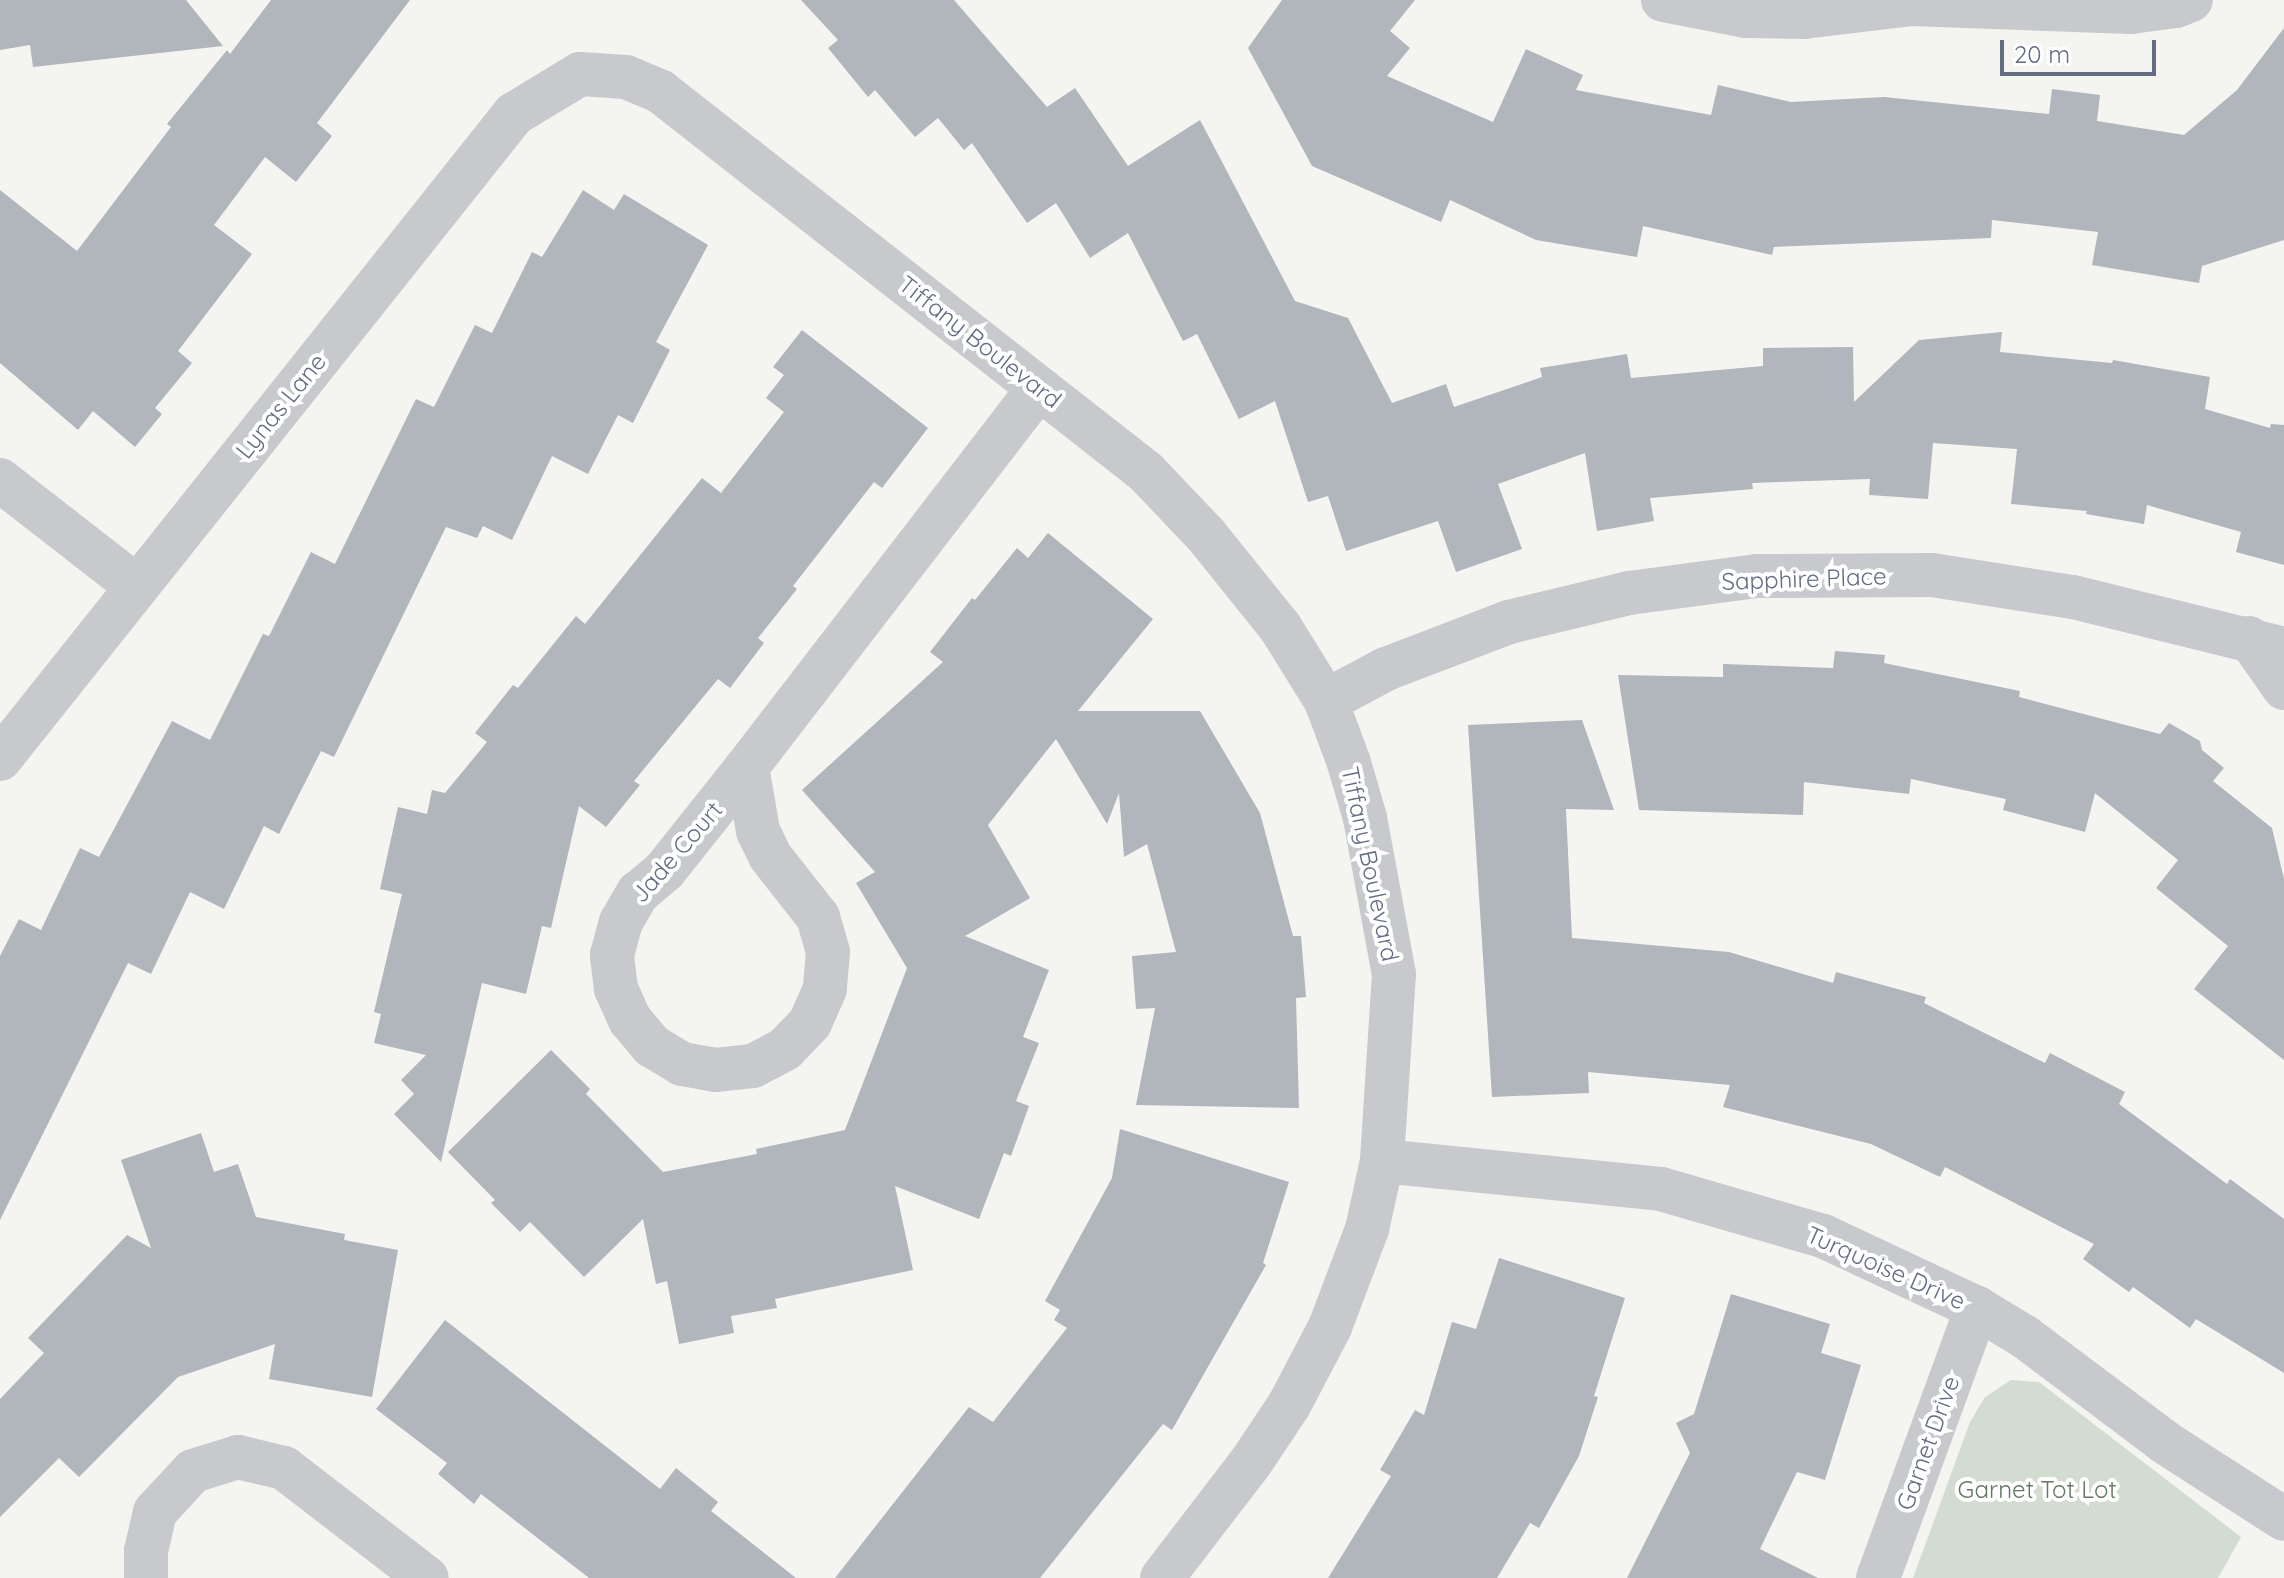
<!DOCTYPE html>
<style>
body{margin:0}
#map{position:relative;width:2284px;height:1578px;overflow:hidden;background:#f4f5f0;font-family:Quicksand,sans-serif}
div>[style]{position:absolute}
.green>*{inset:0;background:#d3dcd1}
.building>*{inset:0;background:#b1b5bc}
.street>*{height:44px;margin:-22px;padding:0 22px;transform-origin:22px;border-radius:22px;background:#c7c9cd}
span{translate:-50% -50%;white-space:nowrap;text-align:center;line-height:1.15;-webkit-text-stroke:8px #fff;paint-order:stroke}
.street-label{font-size:24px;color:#636c82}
.park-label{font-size:24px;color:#627963}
.scale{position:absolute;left:2000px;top:40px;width:156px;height:36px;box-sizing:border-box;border:4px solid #636c82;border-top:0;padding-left:10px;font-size:24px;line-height:28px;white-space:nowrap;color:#636c82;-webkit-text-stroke:6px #fff;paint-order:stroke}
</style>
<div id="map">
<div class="green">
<i style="clip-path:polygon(2011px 1380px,2039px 1382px,2241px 1537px,2218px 1578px,1913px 1578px,1970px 1422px,1985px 1397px)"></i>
</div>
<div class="building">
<i style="clip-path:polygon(0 0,186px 0,223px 46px,33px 67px,30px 45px,0 50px)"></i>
<i style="clip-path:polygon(271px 0,410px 0,317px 123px,332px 136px,296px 182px,265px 157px,214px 225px,252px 254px,178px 351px,192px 363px,155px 408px,162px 414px,135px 447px,93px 411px,78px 430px,0 363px,0 190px,77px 251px,171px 127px,167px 124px,227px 50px,230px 54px)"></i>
<i style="clip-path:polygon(801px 0,954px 0,1047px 107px,1075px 88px,1128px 166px,1200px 120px,1295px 301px,1348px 318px,1392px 403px,1446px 384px,1454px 407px,1542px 377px,1540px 368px,1627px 354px,1631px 378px,1763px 366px,1763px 348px,1853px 347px,1854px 402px,1919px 340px,2002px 332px,2000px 352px,2112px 363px,2113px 360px,2210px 377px,2205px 409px,2270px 428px,2271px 424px,2284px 425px,2284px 565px,2236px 552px,2241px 532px,2147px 505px,2144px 524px,2086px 514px,2087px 511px,2011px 504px,2017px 449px,1933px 443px,1928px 499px,1869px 495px,1870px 479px,1752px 483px,1753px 489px,1650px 498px,1654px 521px,1597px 531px,1585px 453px,1498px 484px,1522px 549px,1456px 572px,1438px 521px,1346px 551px,1328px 496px,1308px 502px,1275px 401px,1239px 419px,1197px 334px,1183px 341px,1128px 233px,1090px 258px,1056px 203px,1027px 223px,972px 143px,964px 150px,938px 118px,915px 137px,875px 90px,868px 97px,828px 48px,838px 40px)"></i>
<i style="clip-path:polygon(1282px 0,1415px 0,1390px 31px,1410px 48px,1387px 76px,1493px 122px,1526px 49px,1583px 75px,1576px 90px,1711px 115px,1718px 85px,1791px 102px,1884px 97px,2049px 114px,2052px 89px,2100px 95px,2097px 121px,2184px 135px,2237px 90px,2284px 28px,2284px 240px,2202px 266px,2199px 283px,2092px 265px,2098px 232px,1992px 220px,1991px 238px,1774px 247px,1772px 255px,1643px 226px,1637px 257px,1536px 240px,1450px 200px,1441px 222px,1312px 166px,1248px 48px)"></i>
<i style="clip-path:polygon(583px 190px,614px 210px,624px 194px,708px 245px,656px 342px,670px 350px,633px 423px,618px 415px,588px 474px,552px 456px,512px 540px,483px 526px,477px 538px,446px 527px,334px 757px,321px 751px,279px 834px,264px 826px,224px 909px,190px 892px,151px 974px,128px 963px,0 1220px,0 956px,19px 919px,41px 930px,80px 848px,99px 857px,172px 721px,210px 740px,263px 634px,269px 636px,311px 552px,335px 564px,416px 399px,434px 407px,475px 325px,492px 333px,532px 252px,542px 257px)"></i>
<i style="clip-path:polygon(802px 330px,928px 428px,882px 488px,874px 482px,793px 586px,797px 589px,758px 638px,764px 643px,730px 688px,718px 679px,634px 781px,640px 785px,606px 827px,579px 806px,551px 928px,542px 926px,526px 994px,482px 983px,441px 1162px,394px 1114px,414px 1094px,401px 1080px,426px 1055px,374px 1043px,381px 1014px,374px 1012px,402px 894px,380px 889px,398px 807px,427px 814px,432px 790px,445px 793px,487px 742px,475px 733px,513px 685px,518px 688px,576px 616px,585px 624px,702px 478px,721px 493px,784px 412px,766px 398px,784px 375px,773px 367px)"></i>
<i style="clip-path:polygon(1048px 533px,1153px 619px,1078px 711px,1200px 711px,1260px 813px,1293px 936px,1301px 936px,1306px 997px,1296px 998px,1299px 1108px,1136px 1105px,1155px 1008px,1136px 1009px,1132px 956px,1176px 952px,1147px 844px,1124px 857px,1119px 793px,1107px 824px,1056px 739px,988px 825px,1030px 898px,965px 936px,1049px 970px,1023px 1037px,1039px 1043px,1016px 1101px,1029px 1106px,1011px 1156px,1004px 1153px,979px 1219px,895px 1186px,913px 1270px,775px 1299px,777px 1308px,731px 1316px,734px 1333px,679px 1344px,667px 1281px,656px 1284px,643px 1219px,584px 1277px,530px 1222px,520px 1232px,491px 1203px,495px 1200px,448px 1152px,551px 1050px,590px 1089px,586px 1094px,663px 1172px,757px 1154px,756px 1149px,845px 1130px,907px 968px,856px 883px,875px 872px,802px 790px,943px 662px,930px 652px,972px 598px,975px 600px,1017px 548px,1028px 558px)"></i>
<i style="clip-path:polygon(1835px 651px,1885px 655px,1884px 663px,2020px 691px,2019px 697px,2160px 734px,2169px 723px,2200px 741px,2202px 750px,2224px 768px,2213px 781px,2272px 828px,2284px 879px,2284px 1060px,2194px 989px,2228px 946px,2156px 888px,2178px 860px,2095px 793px,2085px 832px,2003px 810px,2006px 799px,1911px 779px,1909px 794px,1804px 782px,1803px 815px,1639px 810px,1618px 675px,1723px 677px,1723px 664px,1833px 668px)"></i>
<i style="clip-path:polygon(1582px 720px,1614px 810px,1566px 809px,1572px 938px,1729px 952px,1833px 983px,1836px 972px,1926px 997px,1924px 1003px,2045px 1063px,2050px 1053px,2125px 1092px,2119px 1104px,2227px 1184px,2230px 1179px,2284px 1219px,2284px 1373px,2196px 1319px,2190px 1328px,2133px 1287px,2129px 1292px,2083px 1259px,2094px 1244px,1945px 1167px,1940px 1177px,1871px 1144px,1723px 1107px,1730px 1085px,1588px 1072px,1589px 1093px,1492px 1097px,1468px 725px)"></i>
<i style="clip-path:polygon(1120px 1129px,1289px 1182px,1263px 1263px,1266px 1265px,1172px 1430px,1163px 1424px,1040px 1578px,835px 1578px,969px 1407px,993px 1422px,1067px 1328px,1054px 1320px,1060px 1310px,1045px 1301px,1112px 1178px)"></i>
<i style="clip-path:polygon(201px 1133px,214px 1172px,238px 1164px,256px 1217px,345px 1234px,344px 1240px,398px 1250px,372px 1397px,269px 1379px,275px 1344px,178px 1377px,79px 1477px,59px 1458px,0 1517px,0 1399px,44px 1353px,28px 1338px,127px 1235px,151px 1248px,121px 1160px)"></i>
<i style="clip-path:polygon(1499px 1258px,1625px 1298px,1594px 1396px,1598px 1397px,1579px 1456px,1539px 1528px,1530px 1523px,1497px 1578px,1328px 1578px,1391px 1476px,1380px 1470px,1415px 1410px,1424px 1415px,1452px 1322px,1476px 1329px)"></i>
<i style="clip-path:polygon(1731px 1294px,1830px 1324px,1821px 1353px,1861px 1365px,1825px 1480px,1797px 1472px,1760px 1549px,1818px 1578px,1627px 1578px,1690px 1453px,1676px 1423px,1694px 1414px)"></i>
<i style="clip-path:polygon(445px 1320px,660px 1489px,676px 1468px,718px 1502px,711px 1511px,796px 1578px,589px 1578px,481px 1494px,474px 1504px,438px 1474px,447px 1463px,376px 1409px)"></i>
</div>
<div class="street">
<i style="left:1663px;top:0;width:84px;rotate:11deg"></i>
<i style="left:1745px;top:16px;width:59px;rotate:1deg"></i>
<i style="left:1804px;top:17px;width:109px;rotate:-6.9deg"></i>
<i style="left:1912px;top:4px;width:219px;rotate:2.1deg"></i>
<i style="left:2131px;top:12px;width:45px;rotate:-7.6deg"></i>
<i style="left:2176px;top:6px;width:16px;rotate:-22deg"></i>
<i style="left:0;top:480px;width:172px;rotate:37.9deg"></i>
<i style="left:2249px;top:638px;width:61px;rotate:55deg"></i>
<i style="left:1326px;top:701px;width:68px;rotate:-28.1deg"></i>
<i style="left:1386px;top:669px;width:132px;rotate:-20.9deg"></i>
<i style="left:1509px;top:622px;width:123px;rotate:-13.6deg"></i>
<i style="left:1629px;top:593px;width:129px;rotate:-7.6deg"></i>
<i style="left:1757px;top:576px;width:175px;rotate:-0.3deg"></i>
<i style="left:1932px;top:575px;width:143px;rotate:8.9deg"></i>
<i style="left:2073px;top:597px;width:217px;rotate:13.8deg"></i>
<i style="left:0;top:759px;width:825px;rotate:-51.45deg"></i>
<i style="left:514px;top:114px;width:77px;rotate:-31.2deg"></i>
<i style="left:580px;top:74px;width:46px;rotate:3.7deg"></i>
<i style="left:626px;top:77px;width:38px;rotate:23deg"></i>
<i style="left:661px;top:92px;width:616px;rotate:38.08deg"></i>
<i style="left:1146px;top:472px;width:87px;rotate:46.4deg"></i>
<i style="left:1206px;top:535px;width:118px;rotate:51.2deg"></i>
<i style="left:1280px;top:627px;width:87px;rotate:58.1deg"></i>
<i style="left:1326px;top:701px;width:66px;rotate:69.6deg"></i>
<i style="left:1349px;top:763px;width:57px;rotate:73.8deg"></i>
<i style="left:1365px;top:818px;width:159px;rotate:79.5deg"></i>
<i style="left:1394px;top:974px;width:187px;rotate:93.7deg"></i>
<i style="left:1382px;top:1161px;width:70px;rotate:102.4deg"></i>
<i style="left:1367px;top:1229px;width:105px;rotate:110.7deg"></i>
<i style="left:1330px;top:1327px;width:88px;rotate:117.7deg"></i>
<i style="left:1289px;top:1405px;width:69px;rotate:123.7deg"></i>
<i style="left:1251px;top:1462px;width:146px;rotate:127.5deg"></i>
<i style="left:747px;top:767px;width:65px;rotate:80.2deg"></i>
<i style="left:758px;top:831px;width:28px;rotate:64deg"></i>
<i style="left:770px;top:856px;width:78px;rotate:51.8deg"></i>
<i style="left:818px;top:917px;width:36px;rotate:74deg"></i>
<i style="left:828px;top:952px;width:37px;rotate:95deg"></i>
<i style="left:825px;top:989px;width:37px;rotate:114deg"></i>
<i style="left:810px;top:1023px;width:36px;rotate:134deg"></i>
<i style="left:785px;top:1049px;width:36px;rotate:152deg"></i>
<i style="left:753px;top:1066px;width:37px;rotate:174deg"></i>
<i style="left:716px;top:1070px;width:35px;rotate:-170deg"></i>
<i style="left:682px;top:1064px;width:35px;rotate:-149deg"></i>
<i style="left:652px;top:1046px;width:34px;rotate:-130deg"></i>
<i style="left:630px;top:1020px;width:34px;rotate:-114deg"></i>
<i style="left:616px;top:989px;width:34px;rotate:-97deg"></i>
<i style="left:612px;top:955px;width:34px;rotate:-75deg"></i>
<i style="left:621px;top:922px;width:34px;rotate:-60deg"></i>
<i style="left:638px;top:893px;width:35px;rotate:-40deg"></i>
<i style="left:665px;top:870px;width:132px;rotate:-51.5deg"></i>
<i style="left:747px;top:767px;width:478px;rotate:-52.4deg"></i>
<i style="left:1382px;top:1161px;width:280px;rotate:5.7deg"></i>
<i style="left:1661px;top:1189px;width:169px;rotate:16.2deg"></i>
<i style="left:1823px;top:1236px;width:170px;rotate:25.1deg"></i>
<i style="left:1977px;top:1308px;width:56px;rotate:31.1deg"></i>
<i style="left:2025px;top:1337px;width:176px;rotate:36.9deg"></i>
<i style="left:2166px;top:1443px;width:140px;rotate:32.8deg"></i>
<i style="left:146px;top:1578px;width:27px;rotate:-90deg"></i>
<i style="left:146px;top:1551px;width:40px;rotate:-77deg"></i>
<i style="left:155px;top:1512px;width:56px;rotate:-47.2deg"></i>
<i style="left:193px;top:1471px;width:47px;rotate:-17.3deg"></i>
<i style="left:238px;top:1457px;width:47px;rotate:13.4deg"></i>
<i style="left:284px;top:1468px;width:180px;rotate:37.6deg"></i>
<i style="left:1878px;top:1578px;width:288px;rotate:-69.9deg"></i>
</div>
<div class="street-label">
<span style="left:980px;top:342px;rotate:38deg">Tiffany Boulevard</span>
<span style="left:281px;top:406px;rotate:-51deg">Lynas Lane</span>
<span style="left:1804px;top:579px;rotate:-2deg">Sapphire Place</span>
<span style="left:677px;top:852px;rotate:-49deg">Jade Court</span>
<span style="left:1370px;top:864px;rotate:78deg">Tiffany Boulevard</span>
<span style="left:1886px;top:1268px;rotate:24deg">Turquoise Drive</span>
<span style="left:1928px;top:1443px;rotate:-70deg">Garnet Drive</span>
</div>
<div class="park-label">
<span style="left:2037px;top:1490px">Garnet Tot Lot</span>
</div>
<div class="scale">20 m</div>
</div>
